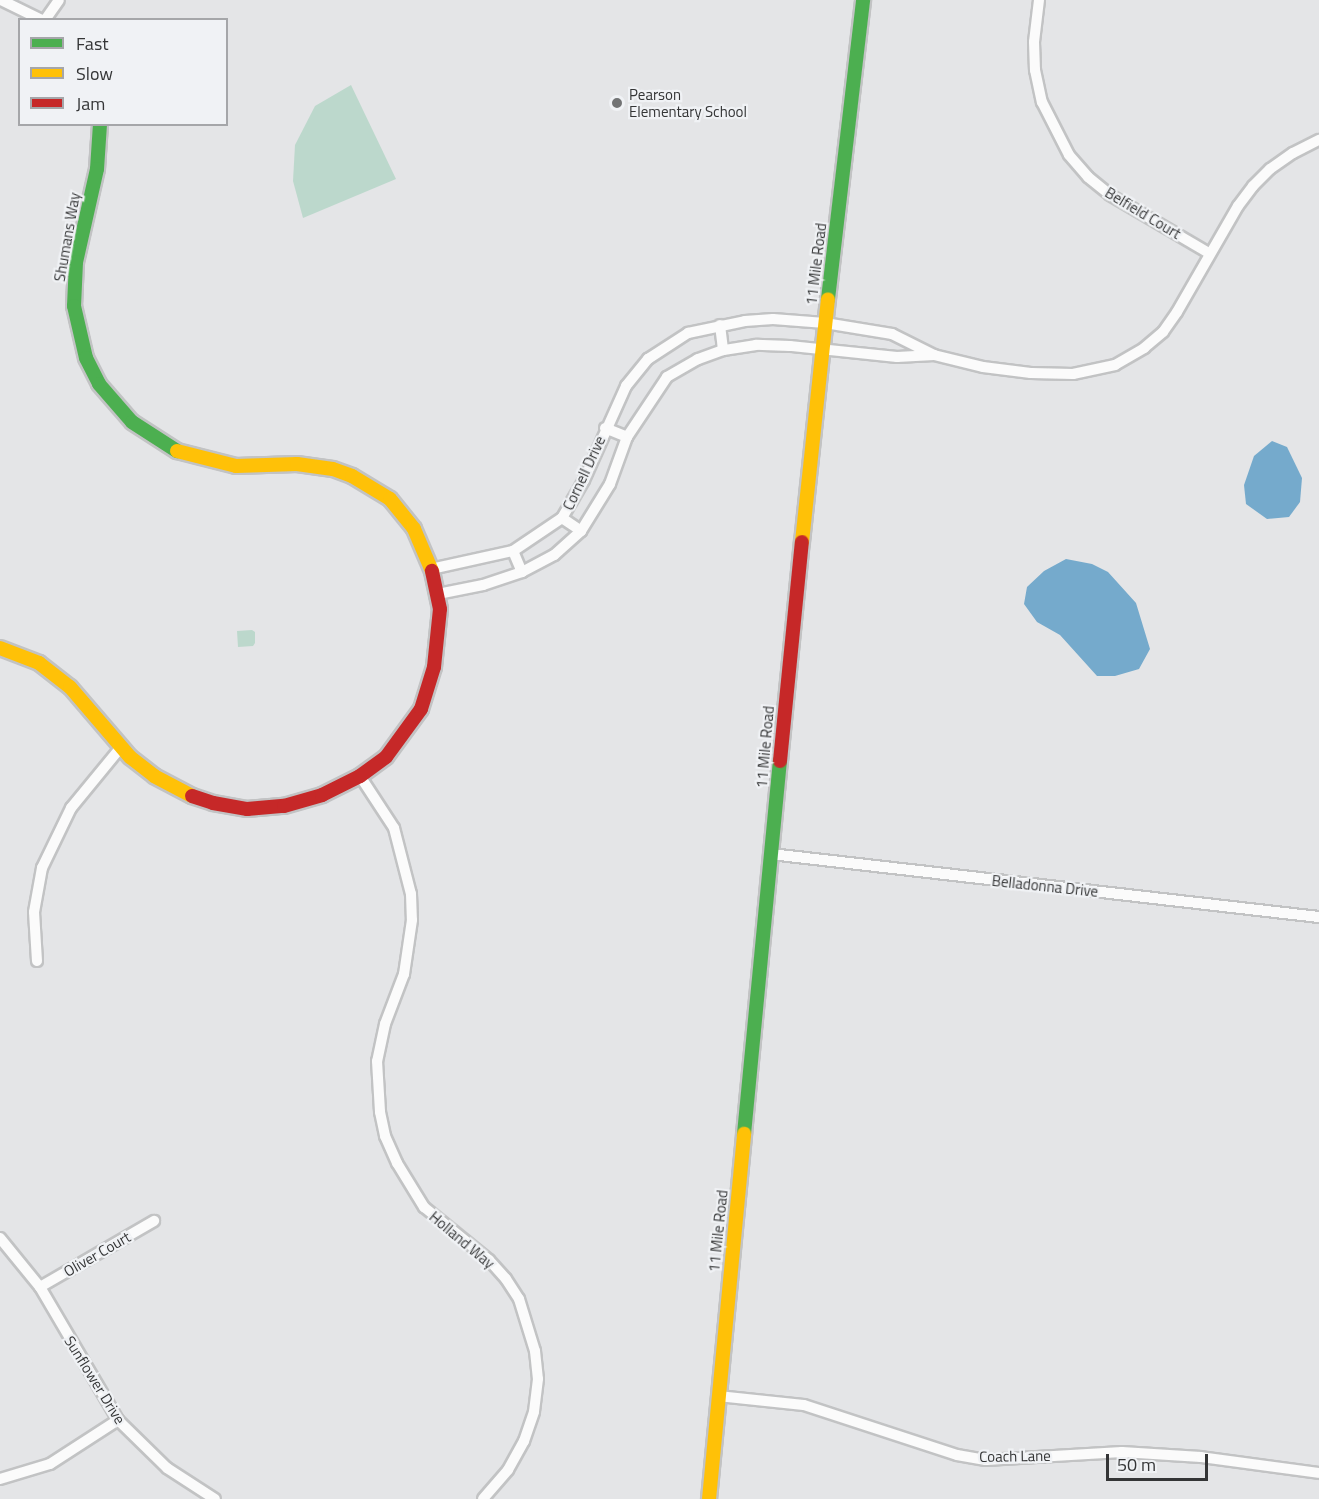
<!DOCTYPE html>
<style>
body{margin:0}
#map{position:relative;width:1319px;height:1499px;overflow:hidden;background:#e4e5e7;font-family:"Titillium Web",sans-serif}
div>[style]{position:absolute}
.green>*{inset:0;background:#bcd8cc}
.water>*{inset:0;background:#75aacc}
.roads{filter:drop-shadow(2px 0 #c2c3c4) drop-shadow(-2px 0 #c2c3c4) drop-shadow(0 2px #c2c3c4) drop-shadow(0 -2px #c2c3c4)}
.street>*{height:10px;margin:-5px;padding:0 5px;transform-origin:5px;border-radius:5px;background:#fbfbfb}
.fast>*{height:14px;margin:-7px;padding:0 7px;transform-origin:7px;border-radius:7px;background:#4caf50}
.slow>*{height:14px;margin:-7px;padding:0 7px;transform-origin:7px;border-radius:7px;background:#ffc107}
.jam>*{height:14px;margin:-7px;padding:0 7px;transform-origin:7px;border-radius:7px;background:#c62828}
.dots>*{width:16px;height:16px;translate:-50% -50%;box-sizing:border-box;border:3px solid #f0f2f5;border-radius:50%}
span{translate:-50% -50%;white-space:nowrap;text-align:center;line-height:1.15;-webkit-text-stroke:4.5px #f0f2f5;paint-order:stroke}
.poi-label{font-size:15px;color:#343536}
.left{translate:0 -50%;text-align:left}
.street-label{font-size:15px;color:#343536}
.legend{position:absolute;left:18px;top:18px;width:210px;height:108px;box-sizing:border-box;background:#f0f2f5;border:2px solid #a5a6a9;margin:0;padding:8px 10px;list-style:none;font-size:18px;color:#343536}
.legend li{display:flex;align-items:center;gap:12px;height:30px}
.legend b{width:30px;border:2px solid #a5a6a9}
.scale{position:absolute;left:1106px;top:1454px;width:102px;height:27px;box-sizing:border-box;border:3px solid #343536;border-top:0;padding-left:8px;font-size:18px;line-height:21px;white-space:nowrap;color:#343536;-webkit-text-stroke:4px #f0f2f5;paint-order:stroke}
</style>
<div id="map">
<div class="green">
<i style="clip-path:polygon(351px 85px,396px 179px,303px 218px,293px 181px,295px 145px,315px 106px)"></i>
<i style="clip-path:polygon(252px 630px,255px 632px,255px 643px,253px 646px,238px 647px,237px 631px)"></i>
</div>
<div class="water">
<i style="clip-path:polygon(1272px 441px,1287px 447px,1302px 478px,1300px 502px,1289px 517px,1267px 519px,1246px 504px,1244px 485px,1254px 456px)"></i>
<i style="clip-path:polygon(1066px 559px,1092px 564px,1108px 572px,1136px 603px,1150px 649px,1139px 669px,1115px 676px,1097px 676px,1060px 635px,1037px 622px,1024px 604px,1027px 587px,1044px 571px)"></i>
</div>
<div class="roads">
<div class="street">
<i style="left:1px;top:0;width:46px;rotate:26deg"></i>
<i style="left:1039px;top:0;width:42px;rotate:96.8deg"></i>
<i style="left:1034px;top:42px;width:28px;rotate:88deg"></i>
<i style="left:1035px;top:70px;width:33px;rotate:78deg"></i>
<i style="left:1042px;top:102px;width:59px;rotate:63deg"></i>
<i style="left:1069px;top:155px;width:29px;rotate:49deg"></i>
<i style="left:1088px;top:177px;width:28px;rotate:39deg"></i>
<i style="left:1110px;top:195px;width:115px;rotate:30.4deg"></i>
<i style="left:45px;top:20px;width:24px;rotate:-55deg"></i>
<i style="left:720px;top:325px;width:25px;rotate:83deg"></i>
<i style="left:934px;top:355px;width:50px;rotate:13.8deg"></i>
<i style="left:983px;top:367px;width:48px;rotate:7.1deg"></i>
<i style="left:1031px;top:373px;width:42px;rotate:1.4deg"></i>
<i style="left:1073px;top:374px;width:43px;rotate:-12.1deg"></i>
<i style="left:1115px;top:365px;width:34px;rotate:-30deg"></i>
<i style="left:1144px;top:348px;width:25px;rotate:-40deg"></i>
<i style="left:1163px;top:332px;width:24px;rotate:-55deg"></i>
<i style="left:1177px;top:312px;width:122px;rotate:-60.1deg"></i>
<i style="left:1238px;top:206px;width:25px;rotate:-53deg"></i>
<i style="left:1253px;top:186px;width:24px;rotate:-45deg"></i>
<i style="left:1270px;top:169px;width:28px;rotate:-35deg"></i>
<i style="left:1293px;top:153px;width:29px;rotate:-27deg"></i>
<i style="left:605px;top:428px;width:24px;rotate:22deg"></i>
<i style="left:562px;top:518px;width:23px;rotate:34deg"></i>
<i style="left:513px;top:551px;width:23px;rotate:67deg"></i>
<i style="left:431px;top:569px;width:84px;rotate:-12.4deg"></i>
<i style="left:513px;top:551px;width:59px;rotate:-34deg"></i>
<i style="left:562px;top:518px;width:44px;rotate:-59.9deg"></i>
<i style="left:584px;top:480px;width:103px;rotate:-65.9deg"></i>
<i style="left:626px;top:386px;width:35px;rotate:-51deg"></i>
<i style="left:648px;top:359px;width:48px;rotate:-33deg"></i>
<i style="left:688px;top:333px;width:58px;rotate:-11.9deg"></i>
<i style="left:745px;top:321px;width:28px;rotate:-4deg"></i>
<i style="left:773px;top:319px;width:52px;rotate:4.4deg"></i>
<i style="left:825px;top:323px;width:68px;rotate:9.3deg"></i>
<i style="left:892px;top:334px;width:47px;rotate:26.6deg"></i>
<i style="left:934px;top:355px;width:37px;rotate:177deg"></i>
<i style="left:897px;top:357px;width:108px;rotate:-174.1deg"></i>
<i style="left:790px;top:346px;width:34px;rotate:-178deg"></i>
<i style="left:756px;top:345px;width:33px;rotate:171deg"></i>
<i style="left:723px;top:350px;width:27px;rotate:160deg"></i>
<i style="left:698px;top:359px;width:36px;rotate:150deg"></i>
<i style="left:667px;top:377px;width:72px;rotate:123.7deg"></i>
<i style="left:627px;top:437px;width:50px;rotate:109.9deg"></i>
<i style="left:610px;top:484px;width:55px;rotate:121.7deg"></i>
<i style="left:581px;top:531px;width:36px;rotate:138deg"></i>
<i style="left:554px;top:555px;width:36px;rotate:152deg"></i>
<i style="left:522px;top:572px;width:41px;rotate:161.6deg"></i>
<i style="left:483px;top:585px;width:46px;rotate:168.7deg"></i>
<i style="left:360px;top:776px;width:62px;rotate:56.8deg"></i>
<i style="left:394px;top:828px;width:68px;rotate:75.6deg"></i>
<i style="left:411px;top:894px;width:26px;rotate:88deg"></i>
<i style="left:412px;top:920px;width:55px;rotate:98.4deg"></i>
<i style="left:404px;top:974px;width:53px;rotate:110.8deg"></i>
<i style="left:385px;top:1024px;width:38px;rotate:102deg"></i>
<i style="left:377px;top:1061px;width:51px;rotate:86.6deg"></i>
<i style="left:380px;top:1112px;width:25px;rotate:78deg"></i>
<i style="left:385px;top:1136px;width:30px;rotate:66deg"></i>
<i style="left:397px;top:1163px;width:52px;rotate:58.5deg"></i>
<i style="left:424px;top:1207px;width:84px;rotate:39.2deg"></i>
<i style="left:489px;top:1260px;width:25px;rotate:48deg"></i>
<i style="left:506px;top:1279px;width:24px;rotate:57deg"></i>
<i style="left:519px;top:1299px;width:54px;rotate:72.9deg"></i>
<i style="left:535px;top:1351px;width:28px;rotate:84deg"></i>
<i style="left:538px;top:1379px;width:33px;rotate:97deg"></i>
<i style="left:534px;top:1412px;width:31px;rotate:109deg"></i>
<i style="left:524px;top:1441px;width:33px;rotate:119deg"></i>
<i style="left:508px;top:1470px;width:38px;rotate:131deg"></i>
<i style="left:771px;top:854px;width:552px;rotate:6.56deg"></i>
<i style="left:37px;top:961px;width:49px;rotate:-93.5deg"></i>
<i style="left:34px;top:912px;width:45px;rotate:-79.7deg"></i>
<i style="left:42px;top:868px;width:67px;rotate:-64.2deg"></i>
<i style="left:71px;top:808px;width:80px;rotate:-50.6deg"></i>
<i style="left:0;top:1238px;width:63px;rotate:50.8deg"></i>
<i style="left:40px;top:1287px;width:154px;rotate:59.6deg"></i>
<i style="left:118px;top:1420px;width:69px;rotate:44.4deg"></i>
<i style="left:167px;top:1468px;width:57px;rotate:32.9deg"></i>
<i style="left:40px;top:1287px;width:132px;rotate:-30.1deg"></i>
<i style="left:718px;top:1396px;width:86px;rotate:6deg"></i>
<i style="left:804px;top:1405px;width:161px;rotate:18.1deg"></i>
<i style="left:957px;top:1455px;width:29px;rotate:10deg"></i>
<i style="left:986px;top:1460px;width:136px;rotate:-3.4deg"></i>
<i style="left:1122px;top:1452px;width:79px;rotate:3.6deg"></i>
<i style="left:1201px;top:1457px;width:119px;rotate:7.7deg"></i>
<i style="left:0;top:1479px;width:52px;rotate:-16.7deg"></i>
<i style="left:50px;top:1464px;width:81px;rotate:-32.9deg"></i>
</div>
<div class="fast">
<i style="left:100px;top:124px;width:45px;rotate:93.8deg"></i>
<i style="left:97px;top:169px;width:95px;rotate:102.7deg"></i>
<i style="left:76px;top:262px;width:44px;rotate:92.6deg"></i>
<i style="left:74px;top:306px;width:53px;rotate:77deg"></i>
<i style="left:86px;top:358px;width:29px;rotate:63deg"></i>
<i style="left:99px;top:384px;width:50px;rotate:49deg"></i>
<i style="left:132px;top:422px;width:54px;rotate:32.8deg"></i>
<i style="left:828px;top:299px;width:301px;rotate:-83.3deg"></i>
<i style="left:744px;top:1134px;width:375px;rotate:-84.5deg"></i>
</div>
<div class="slow">
<i style="left:177px;top:451px;width:61px;rotate:14.3deg"></i>
<i style="left:236px;top:466px;width:61px;rotate:-1.9deg"></i>
<i style="left:297px;top:464px;width:36px;rotate:8deg"></i>
<i style="left:333px;top:469px;width:20px;rotate:20deg"></i>
<i style="left:352px;top:476px;width:44px;rotate:31.2deg"></i>
<i style="left:390px;top:499px;width:38px;rotate:51deg"></i>
<i style="left:414px;top:529px;width:46px;rotate:66.8deg"></i>
<i style="left:802px;top:542px;width:244px;rotate:-83.9deg"></i>
<i style="left:0;top:648px;width:42px;rotate:21deg"></i>
<i style="left:39px;top:663px;width:39px;rotate:38deg"></i>
<i style="left:70px;top:687px;width:92px;rotate:49.4deg"></i>
<i style="left:130px;top:757px;width:31px;rotate:38deg"></i>
<i style="left:154px;top:776px;width:43px;rotate:27.8deg"></i>
<i style="left:709px;top:1499px;width:367px;rotate:-84.5deg"></i>
</div>
<div class="jam">
<i style="left:780px;top:761px;width:220px;rotate:-84.3deg"></i>
<i style="left:192px;top:796px;width:22px;rotate:18deg"></i>
<i style="left:213px;top:803px;width:35px;rotate:10deg"></i>
<i style="left:247px;top:809px;width:37px;rotate:-5deg"></i>
<i style="left:284px;top:806px;width:40px;rotate:-16deg"></i>
<i style="left:322px;top:795px;width:42px;rotate:-26.6deg"></i>
<i style="left:360px;top:776px;width:32px;rotate:-36deg"></i>
<i style="left:386px;top:757px;width:59px;rotate:-53.9deg"></i>
<i style="left:421px;top:709px;width:44px;rotate:-72.8deg"></i>
<i style="left:434px;top:667px;width:58px;rotate:-84.1deg"></i>
<i style="left:440px;top:609px;width:39px;rotate:-102deg"></i>
</div>
</div>
<div class="dots">
<i style="left:617px;top:103px;background:#727374"></i>
</div>
<div class="poi-label">
<span class="left" style="left:629px;top:103px">Pearson<br>Elementary School</span>
</div>
<div class="street-label">
<span style="left:1143px;top:213px;rotate:31deg">Belfield Court</span>
<span style="left:67px;top:237px;rotate:-80deg">Shumans Way</span>
<span style="left:816px;top:264px;rotate:-83deg">11 Mile Road</span>
<span style="left:584px;top:473px;rotate:-65deg">Cornell Drive</span>
<span style="left:765px;top:747px;rotate:-85deg">11 Mile Road</span>
<span style="left:1045px;top:886px;rotate:6deg">Belladonna Drive</span>
<span style="left:718px;top:1231px;rotate:-84deg">11 Mile Road</span>
<span style="left:462px;top:1240px;rotate:40deg">Holland Way</span>
<span style="left:97px;top:1254px;rotate:-30deg">Oliver Court</span>
<span style="left:95px;top:1380px;rotate:58deg">Sunflower Drive</span>
<span style="left:1015px;top:1456px;rotate:-1deg">Coach Lane</span>
</div>
<ul class="legend">
<li><b style="height:8px;background:#4caf50"></b>Fast</li>
<li><b style="height:8px;background:#ffc107"></b>Slow</li>
<li><b style="height:8px;background:#c62828"></b>Jam</li>
</ul>
<div class="scale">50 m</div>
</div>
